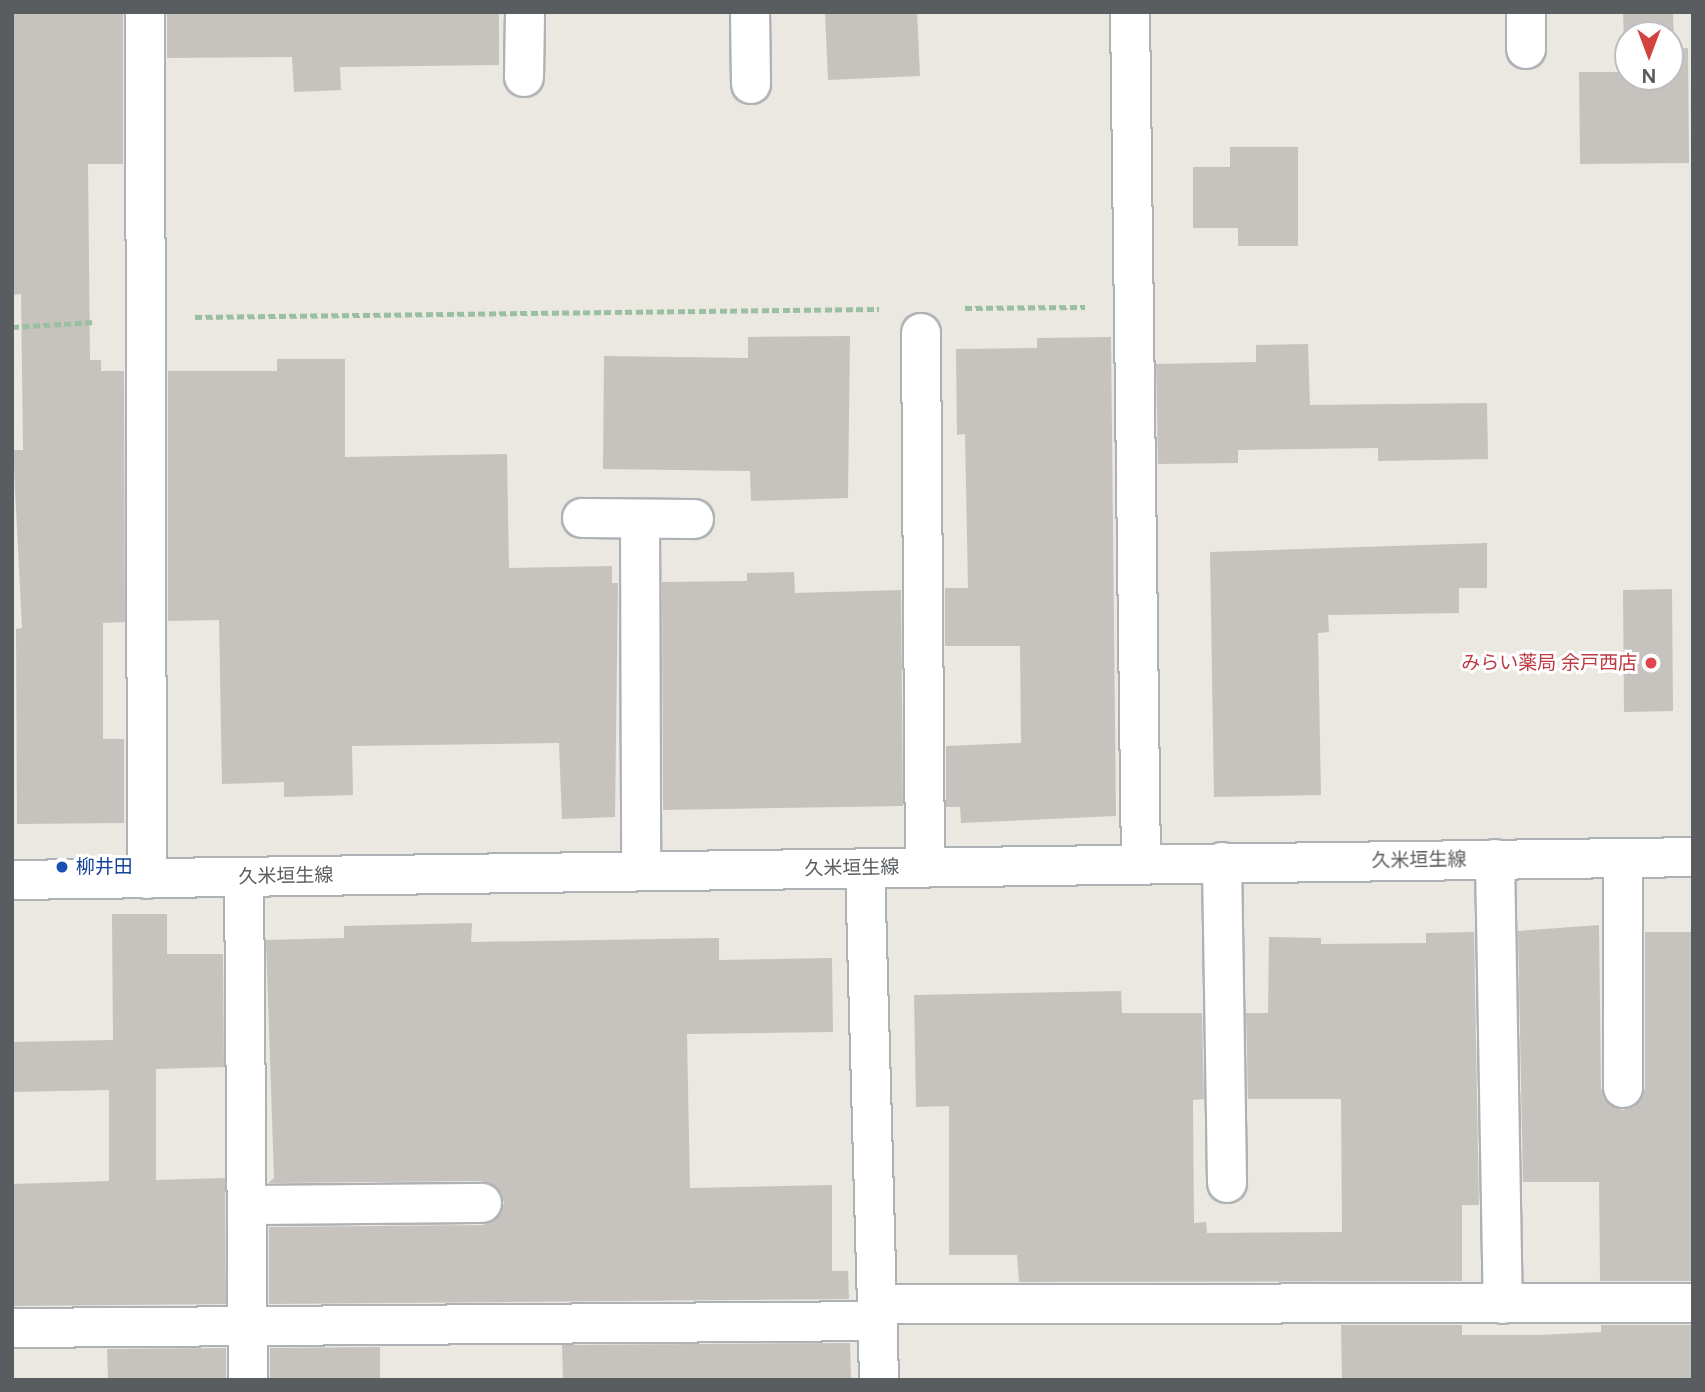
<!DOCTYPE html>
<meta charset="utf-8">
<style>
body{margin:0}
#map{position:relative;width:1705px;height:1392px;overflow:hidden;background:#eae8e1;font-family:Figtree,"Noto Sans JP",sans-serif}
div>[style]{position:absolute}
.building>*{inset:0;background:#c6c3be}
.path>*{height:4.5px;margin-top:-2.25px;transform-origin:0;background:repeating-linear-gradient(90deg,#9abfa3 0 7px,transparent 0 10.5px)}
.roads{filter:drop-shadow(2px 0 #afb2b5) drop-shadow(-2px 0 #afb2b5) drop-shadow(0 2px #afb2b5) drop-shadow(0 -2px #afb2b5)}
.minor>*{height:38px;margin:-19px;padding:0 19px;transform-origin:19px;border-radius:19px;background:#fff}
.secondary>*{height:38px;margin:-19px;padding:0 19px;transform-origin:19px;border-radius:19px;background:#fff}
.dots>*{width:19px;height:19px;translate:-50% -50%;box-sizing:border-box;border:4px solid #fff;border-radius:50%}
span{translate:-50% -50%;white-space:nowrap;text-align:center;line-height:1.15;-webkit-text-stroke:6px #fff;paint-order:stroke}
.health-label{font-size:19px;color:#be3a42}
.right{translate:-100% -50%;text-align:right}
.street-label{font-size:19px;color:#5a5d60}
.transit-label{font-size:19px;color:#164399}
.left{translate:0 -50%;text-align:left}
.frame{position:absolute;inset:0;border:14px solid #5a5d60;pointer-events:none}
.north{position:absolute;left:1614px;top:21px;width:70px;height:70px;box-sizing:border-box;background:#fff;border:2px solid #bdbebf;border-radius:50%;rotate:180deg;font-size:19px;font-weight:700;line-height:28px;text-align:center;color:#5a5d60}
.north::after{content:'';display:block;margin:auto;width:24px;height:32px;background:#d24340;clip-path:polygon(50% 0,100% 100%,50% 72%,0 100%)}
</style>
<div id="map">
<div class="building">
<i style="clip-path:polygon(12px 12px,123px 12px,123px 164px,88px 164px,90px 360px,101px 360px,101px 371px,124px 371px,125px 622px,103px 623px,103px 739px,124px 739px,124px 823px,17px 824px,16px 629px,22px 628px,13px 450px,23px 450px,21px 294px,12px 295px)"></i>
<i style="clip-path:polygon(167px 12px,499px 12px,499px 65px,340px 67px,341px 90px,294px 92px,292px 57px,167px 58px)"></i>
<i style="clip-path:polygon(825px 12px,917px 12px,920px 76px,828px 80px)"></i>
<i style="clip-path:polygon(evenodd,1623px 12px,1673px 12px,1674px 49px,1688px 48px,1689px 163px,1580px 164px,1579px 72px,1625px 72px,1623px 12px,1628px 35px,1670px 35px,1670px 77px,1628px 77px,1628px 35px)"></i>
<i style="clip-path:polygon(1230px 147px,1298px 147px,1298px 246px,1238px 246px,1238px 228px,1193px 228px,1193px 167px,1230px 167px)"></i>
<i style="clip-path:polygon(850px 336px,848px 498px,751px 501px,750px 471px,603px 469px,604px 356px,748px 358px,748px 337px)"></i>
<i style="clip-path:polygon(1111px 337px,1116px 816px,961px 823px,960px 807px,946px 807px,946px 746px,1021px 743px,1020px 646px,945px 646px,945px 588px,968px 588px,965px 434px,957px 435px,956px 349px,1037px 348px,1037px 338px)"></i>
<i style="clip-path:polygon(1308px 344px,1310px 405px,1487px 403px,1488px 459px,1378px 461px,1378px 448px,1238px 450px,1238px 463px,1158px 464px,1156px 364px,1256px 362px,1256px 345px)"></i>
<i style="clip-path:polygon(277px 359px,345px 359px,345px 457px,507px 454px,509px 568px,612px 566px,612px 583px,618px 583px,615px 817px,562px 819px,559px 743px,352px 746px,353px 795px,284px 797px,284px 782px,222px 784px,219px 620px,168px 621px,168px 371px,277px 371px)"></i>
<i style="clip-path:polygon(1487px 543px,1487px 588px,1459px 588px,1459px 613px,1328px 615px,1329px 632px,1318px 633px,1321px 795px,1214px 797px,1210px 552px)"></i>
<i style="clip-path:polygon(794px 572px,795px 593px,901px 590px,903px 806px,663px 810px,662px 582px,747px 581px,747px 573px)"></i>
<i style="clip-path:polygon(1672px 589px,1673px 711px,1624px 712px,1623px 590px)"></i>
<i style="clip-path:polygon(112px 914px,167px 914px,167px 954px,223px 954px,224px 1067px,156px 1069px,156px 1180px,225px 1178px,226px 1304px,12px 1306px,12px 1184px,109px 1181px,109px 1090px,12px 1092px,12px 1042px,113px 1040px)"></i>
<i style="clip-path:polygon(472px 923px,471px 942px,719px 938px,719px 960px,832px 958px,833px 1032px,687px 1034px,690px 1188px,832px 1185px,832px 1271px,848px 1271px,849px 1299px,269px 1304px,269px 1227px,482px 1225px,494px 1221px,504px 1203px,500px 1191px,482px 1181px,268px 1183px,274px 1178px,266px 940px,344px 938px,344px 926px)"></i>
<i style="clip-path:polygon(1599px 925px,1601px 1088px,1604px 1099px,1622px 1110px,1634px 1107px,1645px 1088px,1645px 932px,1693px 932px,1693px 1281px,1600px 1281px,1599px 1182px,1523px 1182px,1518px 931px)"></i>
<i style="clip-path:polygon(1474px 932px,1479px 1205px,1462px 1205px,1462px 1281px,1019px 1282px,1017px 1255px,949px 1255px,949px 1106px,916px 1107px,914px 995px,1121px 991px,1122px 1013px,1202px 1013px,1204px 1099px,1193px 1100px,1194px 1223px,1206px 1222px,1207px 1233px,1342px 1232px,1341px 1099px,1248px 1099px,1246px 1013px,1268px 1013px,1269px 937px,1321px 938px,1321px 944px,1426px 943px,1426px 933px)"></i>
<i style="clip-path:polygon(1341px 1325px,1462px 1325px,1462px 1335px,1539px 1335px,1601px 1332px,1601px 1325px,1693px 1325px,1693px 1380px,1342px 1380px)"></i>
<i style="clip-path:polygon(850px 1343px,851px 1380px,563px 1380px,562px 1345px)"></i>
<i style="clip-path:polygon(380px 1347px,380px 1380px,270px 1380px,270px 1348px)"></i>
<i style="clip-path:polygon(226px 1348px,226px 1380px,108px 1380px,107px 1349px)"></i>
</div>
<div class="path">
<i style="left:965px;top:308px;width:120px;rotate:-0.5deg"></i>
<i style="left:195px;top:317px;width:684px;rotate:-0.67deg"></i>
<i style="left:12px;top:327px;width:83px;rotate:-3.4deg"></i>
</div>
<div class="roads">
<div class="minor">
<i style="left:145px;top:12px;width:867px;rotate:89.87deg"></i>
<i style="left:750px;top:12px;width:72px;rotate:89.2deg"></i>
<i style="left:1130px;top:12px;width:851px;rotate:89.26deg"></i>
<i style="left:1526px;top:12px;width:37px;rotate:90deg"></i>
<i style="left:524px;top:77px;width:65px;rotate:-89.1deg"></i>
<i style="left:921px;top:333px;width:534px;rotate:89.57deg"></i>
<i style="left:582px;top:518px;width:112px;rotate:0.5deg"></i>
<i style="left:640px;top:519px;width:352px;rotate:89.8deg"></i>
<i style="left:1623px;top:858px;width:230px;rotate:90deg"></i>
<i style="left:1495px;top:859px;width:445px;rotate:89deg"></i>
<i style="left:1222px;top:862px;width:321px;rotate:89.1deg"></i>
<i style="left:865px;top:868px;width:512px;rotate:88.43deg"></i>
<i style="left:244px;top:877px;width:503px;rotate:89.54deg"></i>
<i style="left:247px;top:1205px;width:235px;rotate:-0.5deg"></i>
<i style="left:878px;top:1304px;width:815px;rotate:-0.07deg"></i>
<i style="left:12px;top:1328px;width:866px;rotate:-0.46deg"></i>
</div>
<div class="secondary">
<i style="left:12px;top:880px;width:1681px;rotate:-0.78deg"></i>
</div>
</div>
<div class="dots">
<i style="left:1651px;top:663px;background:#e0444e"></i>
<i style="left:62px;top:867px;background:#1a4fb4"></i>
</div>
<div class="health-label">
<span class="right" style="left:1637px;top:663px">みらい薬局 余戸西店</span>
</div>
<div class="street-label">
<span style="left:1419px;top:860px;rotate:-1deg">久米垣生線</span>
<span style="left:852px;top:868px;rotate:-1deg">久米垣生線</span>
<span style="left:286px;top:876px;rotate:-1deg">久米垣生線</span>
</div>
<div class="transit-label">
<span class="left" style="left:76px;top:867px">柳井田</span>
</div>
<div class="frame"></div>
<div class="north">N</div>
</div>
